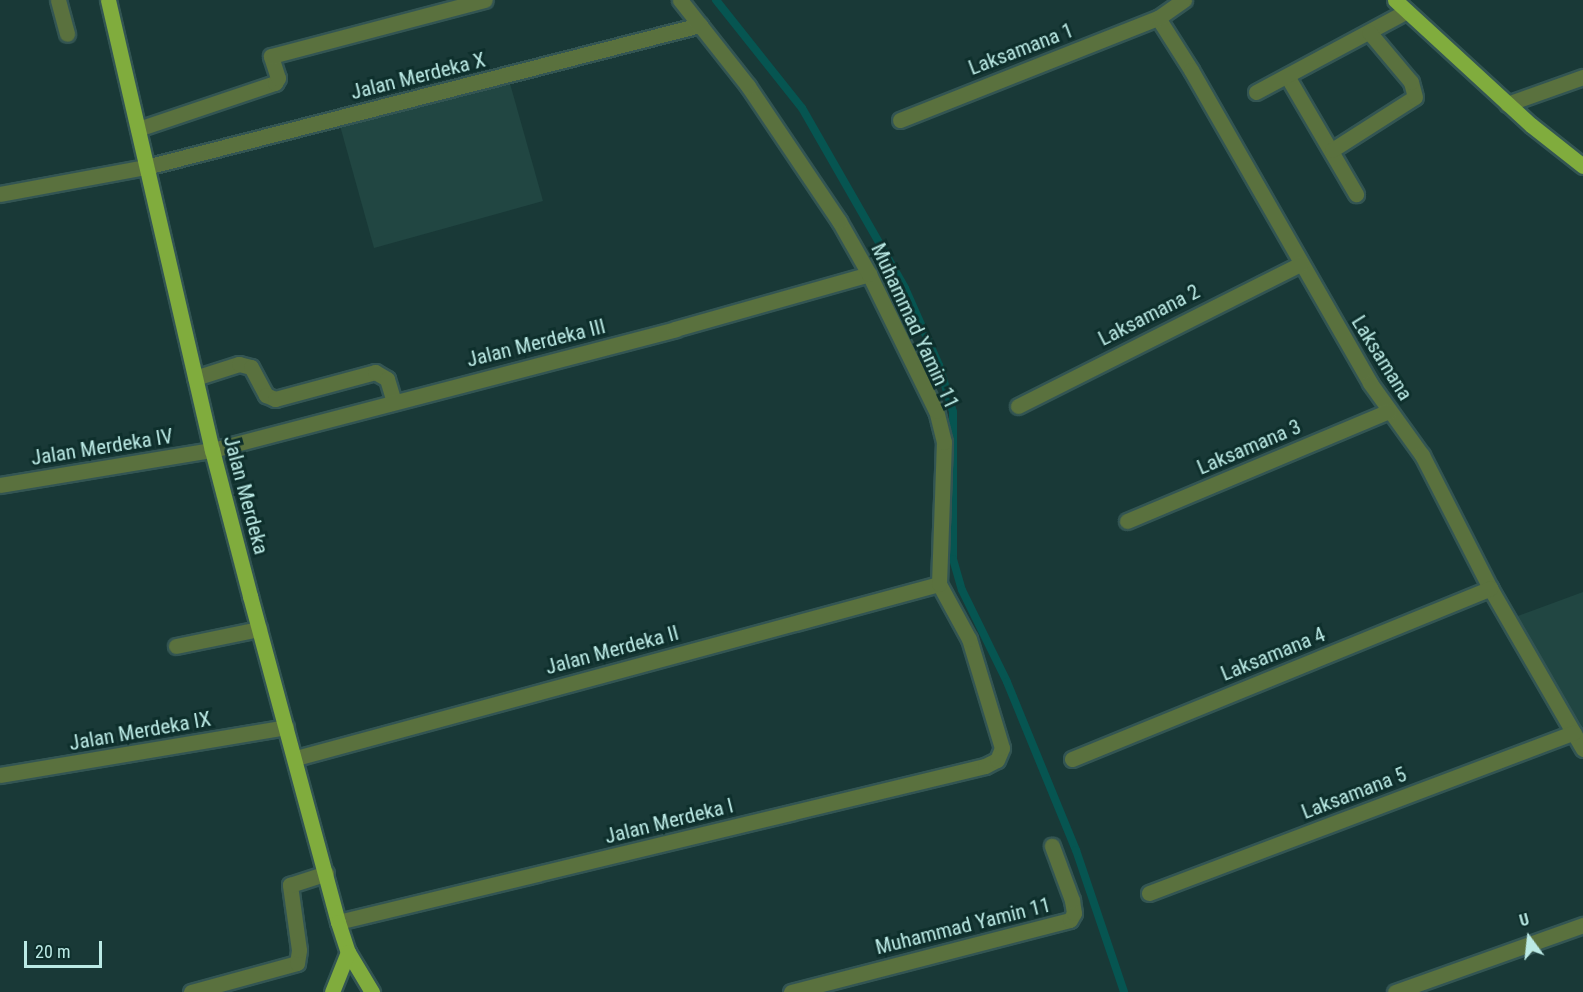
<!DOCTYPE html>
<style>
body{margin:0}
#map{position:relative;width:1583px;height:992px;overflow:hidden;background:#193937;font-family:"Roboto Condensed",sans-serif}
div>[style]{position:absolute}
.built>*{inset:0;background:#214642}
.stream>*{height:8px;margin:-4px;padding:0 4px;transform-origin:4px;border-radius:4px;background:#065551}
.roads{filter:drop-shadow(2px 0 #335553) drop-shadow(-2px 0 #335553) drop-shadow(0 2px #335553) drop-shadow(0 -2px #335553)}
.minor>*{height:15px;margin:-7.5px;padding:0 7.5px;transform-origin:7.5px;border-radius:7.5px;background:#5a713e}
.major>*{height:15px;margin:-7.5px;padding:0 7.5px;transform-origin:7.5px;border-radius:7.5px;background:#80ac3d}
span{translate:-50% -50%;white-space:nowrap;text-align:center;line-height:1.15;-webkit-text-stroke:6px #0e2f2c;paint-order:stroke}
.street-label{font-size:21px;color:#bbeae5}
.north{position:absolute;left:1499px;top:908px;width:60px;height:60px;-webkit-text-stroke:4px #0e2f2c;paint-order:stroke;rotate:345deg;font-size:16px;font-weight:700;line-height:24px;text-align:center;color:#bbeae5}
.north::after{content:'';display:block;margin:auto;width:21px;height:27px;background:#bbeae5;clip-path:polygon(50% 0,100% 100%,50% 72%,0 100%)}
.scale{position:absolute;left:24px;top:941px;width:78px;height:27px;box-sizing:border-box;border:3px solid #bbeae5;border-top:0;padding-left:8px;font-size:18px;line-height:21px;white-space:nowrap;color:#bbeae5;-webkit-text-stroke:4px #0e2f2c;paint-order:stroke}
</style>
<div id="map">
<div class="built">
<i style="clip-path:polygon(507px 73px,543px 201px,374px 248px,339px 122px)"></i>
<i style="clip-path:polygon(1583px 592px,1583px 728px,1515px 617px)"></i>
</div>
<div class="stream">
<i style="left:716px;top:0;width:138px;rotate:51.5deg"></i>
<i style="left:802px;top:108px;width:207px;rotate:60.2deg"></i>
<i style="left:905px;top:288px;width:84px;rotate:66.2deg"></i>
<i style="left:939px;top:365px;width:49px;rotate:73.4deg"></i>
<i style="left:953px;top:412px;width:147px;rotate:90deg"></i>
<i style="left:953px;top:559px;width:32px;rotate:74deg"></i>
<i style="left:962px;top:590px;width:102px;rotate:63.9deg"></i>
<i style="left:1007px;top:682px;width:182px;rotate:67.7deg"></i>
<i style="left:1076px;top:850px;width:150px;rotate:71.3deg"></i>
</div>
<div class="roads">
<div class="minor">
<i style="left:58px;top:0;width:35px;rotate:75deg"></i>
<i style="left:1158px;top:18px;width:62px;rotate:57.6deg"></i>
<i style="left:1191px;top:70px;width:361px;rotate:60.2deg"></i>
<i style="left:1370px;top:383px;width:89px;rotate:54.2deg"></i>
<i style="left:1422px;top:455px;width:149px;rotate:62.9deg"></i>
<i style="left:1490px;top:588px;width:186px;rotate:60deg"></i>
<i style="left:1287px;top:76px;width:137px;rotate:59.7deg"></i>
<i style="left:1256px;top:92px;width:171px;rotate:-28.2deg"></i>
<i style="left:1507px;top:104px;width:81px;rotate:-19.6deg"></i>
<i style="left:900px;top:120px;width:277px;rotate:-21.6deg"></i>
<i style="left:1158px;top:18px;width:32px;rotate:-35deg"></i>
<i style="left:138px;top:129px;width:145px;rotate:-18.6deg"></i>
<i style="left:275px;top:83px;width:6px;rotate:-59deg"></i>
<i style="left:278px;top:78px;width:23px;rotate:-108deg"></i>
<i style="left:271px;top:56px;width:221px;rotate:-14.7deg"></i>
<i style="left:1332px;top:150px;width:98px;rotate:-32.6deg"></i>
<i style="left:1415px;top:97px;width:16px;rotate:-105deg"></i>
<i style="left:1411px;top:82px;width:65px;rotate:-130deg"></i>
<i style="left:0;top:194px;width:148px;rotate:-10.5deg"></i>
<i style="left:146px;top:167px;width:572px;rotate:-14.38deg"></i>
<i style="left:195px;top:378px;width:46px;rotate:-17.7deg"></i>
<i style="left:239px;top:364px;width:12px;rotate:14deg"></i>
<i style="left:251px;top:367px;width:32px;rotate:62deg"></i>
<i style="left:266px;top:395px;width:10px;rotate:24deg"></i>
<i style="left:275px;top:399px;width:104px;rotate:-15.1deg"></i>
<i style="left:375px;top:372px;width:14px;rotate:30deg"></i>
<i style="left:387px;top:379px;width:24px;rotate:73deg"></i>
<i style="left:1018px;top:406px;width:316px;rotate:-26.7deg"></i>
<i style="left:0;top:485px;width:215px;rotate:-9.4deg"></i>
<i style="left:212px;top:450px;width:479px;rotate:-14.6deg"></i>
<i style="left:675px;top:329px;width:202px;rotate:-15.8deg"></i>
<i style="left:1127px;top:521px;width:284px;rotate:-22.8deg"></i>
<i style="left:176px;top:646px;width:85px;rotate:-11.6deg"></i>
<i style="left:296px;top:758px;width:666px;rotate:-15.14deg"></i>
<i style="left:1072px;top:759px;width:452px;rotate:-22.2deg"></i>
<i style="left:0;top:775px;width:290px;rotate:-9.5deg"></i>
<i style="left:1149px;top:893px;width:454px;rotate:-20.7deg"></i>
<i style="left:338px;top:922px;width:666px;rotate:-13.56deg"></i>
<i style="left:985px;top:766px;width:13px;rotate:-27deg"></i>
<i style="left:997px;top:760px;width:13px;rotate:-67deg"></i>
<i style="left:1002px;top:748px;width:114px;rotate:-106.8deg"></i>
<i style="left:969px;top:639px;width:63px;rotate:-118.6deg"></i>
<i style="left:939px;top:584px;width:142px;rotate:-88deg"></i>
<i style="left:944px;top:442px;width:32px;rotate:-104deg"></i>
<i style="left:936px;top:411px;width:153px;rotate:-116.1deg"></i>
<i style="left:869px;top:274px;width:61px;rotate:-119.5deg"></i>
<i style="left:839px;top:221px;width:163px;rotate:-124deg"></i>
<i style="left:748px;top:86px;width:110px;rotate:-128.3deg"></i>
<i style="left:191px;top:992px;width:110px;rotate:-15.3deg"></i>
<i style="left:297px;top:963px;width:13px;rotate:-81deg"></i>
<i style="left:299px;top:950px;width:66px;rotate:-97.9deg"></i>
<i style="left:290px;top:885px;width:38px;rotate:-18deg"></i>
<i style="left:791px;top:992px;width:288px;rotate:-14.5deg"></i>
<i style="left:1070px;top:920px;width:8px;rotate:-60deg"></i>
<i style="left:1074px;top:913px;width:13px;rotate:-99deg"></i>
<i style="left:1072px;top:900px;width:58px;rotate:-110.3deg"></i>
<i style="left:1395px;top:992px;width:200px;rotate:-19.6deg"></i>
</div>
<div class="major">
<i style="left:108px;top:0;width:462px;rotate:77deg"></i>
<i style="left:212px;top:450px;width:151px;rotate:75.4deg"></i>
<i style="left:250px;top:596px;width:338px;rotate:74.9deg"></i>
<i style="left:338px;top:922px;width:32px;rotate:72deg"></i>
<i style="left:348px;top:952px;width:47px;rotate:59deg"></i>
<i style="left:1395px;top:0;width:185px;rotate:42.6deg"></i>
<i style="left:1531px;top:125px;width:66px;rotate:38.3deg"></i>
<i style="left:332px;top:992px;width:43px;rotate:-68.2deg"></i>
</div>
</div>
<div class="street-label">
<span style="left:1021px;top:49px;rotate:-21deg">Laksamana 1</span>
<span style="left:418px;top:76px;rotate:-14deg">Jalan Merdeka X</span>
<span style="left:1149px;top:315px;rotate:-27deg">Laksamana 2</span>
<span style="left:915px;top:326px;rotate:65deg">Muhammad Yamin 11</span>
<span style="left:536px;top:343px;rotate:-14deg">Jalan Merdeka III</span>
<span style="left:1382px;top:358px;rotate:58deg">Laksamana</span>
<span style="left:102px;top:447px;rotate:-9deg">Jalan Merdeka IV</span>
<span style="left:1249px;top:447px;rotate:-23deg">Laksamana 3</span>
<span style="left:246px;top:495px;rotate:75deg">Jalan Merdeka</span>
<span style="left:612px;top:650px;rotate:-15deg">Jalan Merdeka II</span>
<span style="left:1273px;top:654px;rotate:-22deg">Laksamana 4</span>
<span style="left:140px;top:731px;rotate:-10deg">Jalan Merdeka IX</span>
<span style="left:1354px;top:793px;rotate:-21deg">Laksamana 5</span>
<span style="left:669px;top:821px;rotate:-14deg">Jalan Merdeka I</span>
<span style="left:963px;top:926px;rotate:-14deg">Muhammad Yamin 11</span>
</div>
<div class="north">U</div>
<div class="scale">20 m</div>
</div>
